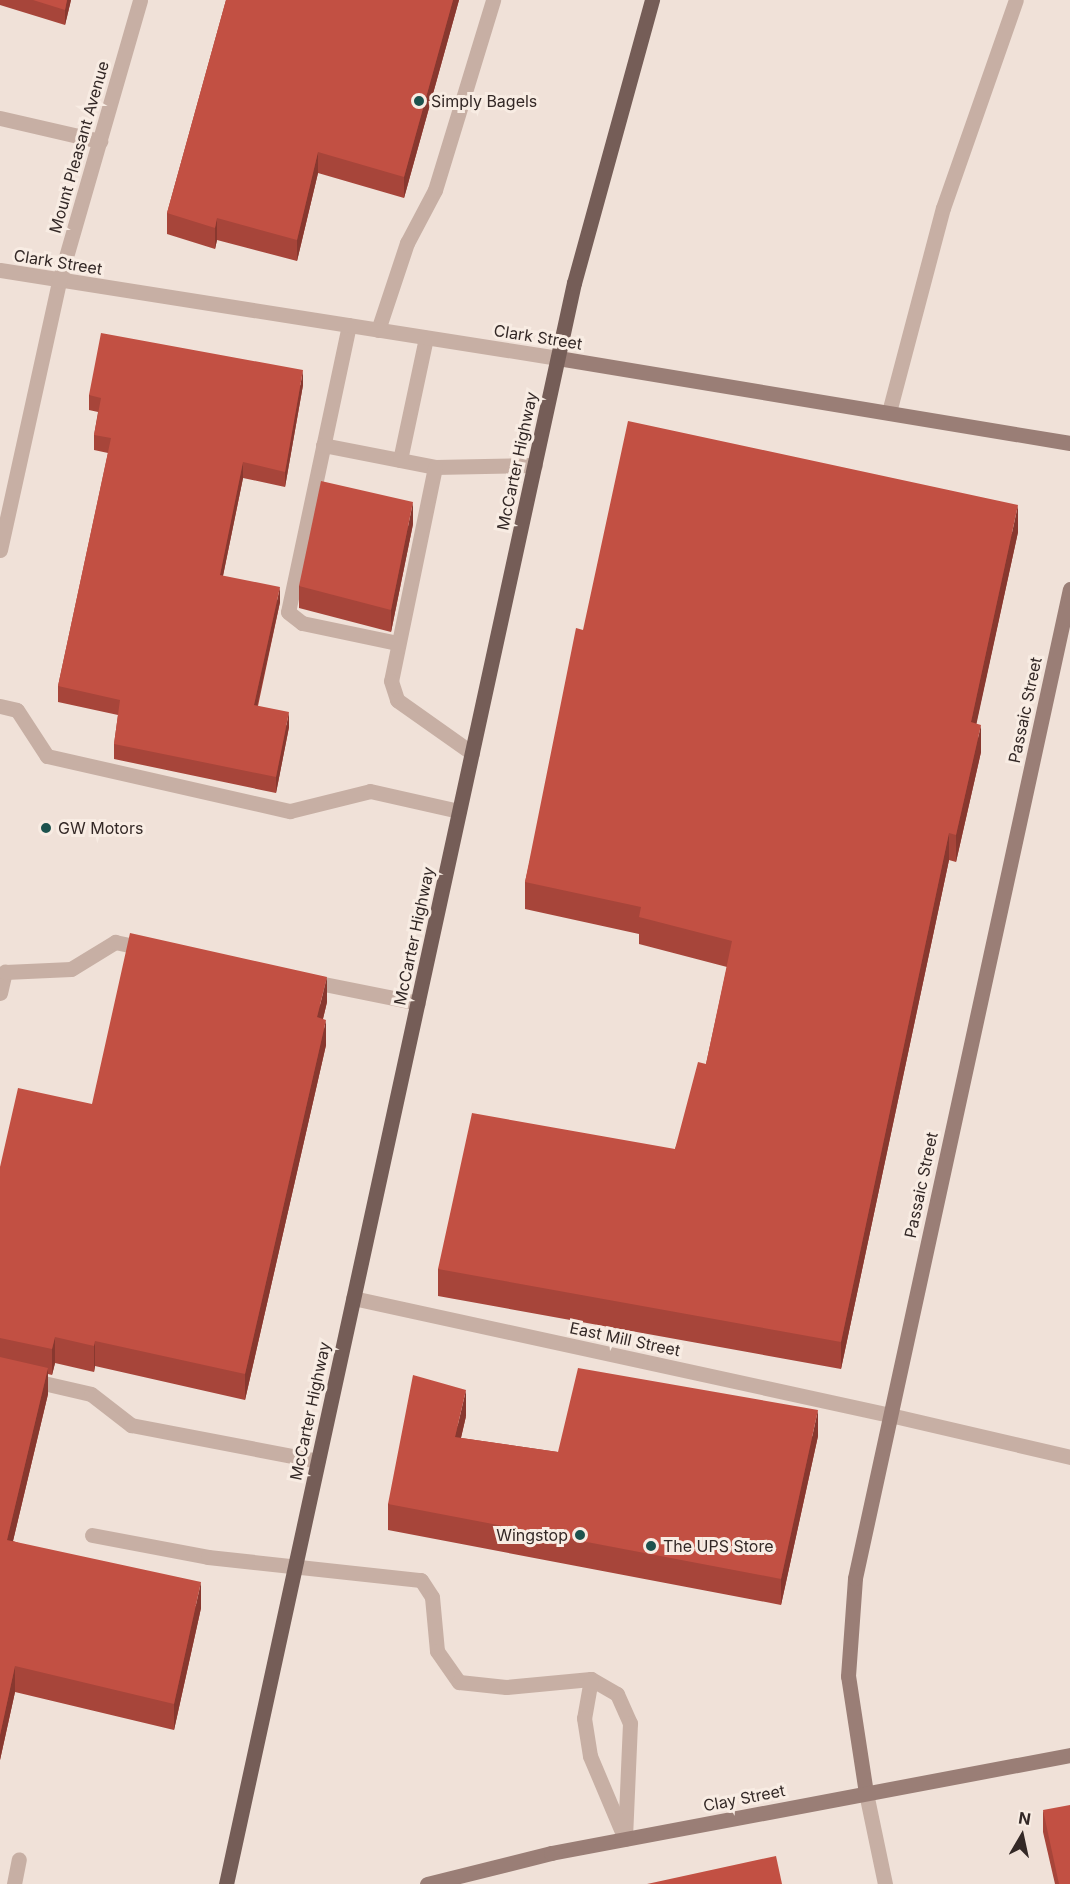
<!DOCTYPE html>
<style>
body{margin:0}
#map{position:relative;width:1070px;height:1884px;overflow:hidden;background:#f0e1d8;font-family:Inter,sans-serif}
div>[style]{position:absolute}
.service>*{height:15px;margin:-7.5px;padding:0 7.5px;transform-origin:7.5px;border-radius:7.5px;background:#c7afa4}
.minor>*{height:15px;margin:-7.5px;padding:0 7.5px;transform-origin:7.5px;border-radius:7.5px;background:#c7afa4}
.secondary>*{height:15px;margin:-7.5px;padding:0 7.5px;transform-origin:7.5px;border-radius:7.5px;background:#9a7e76}
.primary>*{height:15px;margin:-7.5px;padding:0 7.5px;transform-origin:7.5px;border-radius:7.5px;background:#755d57}
.wall>*{inset:0;background:#a7453a}
.shaded-wall>*{inset:0;background:#88382f}
.building>*{inset:0;background:#c25043}
.dots>*{width:16px;height:16px;translate:-50% -50%;box-sizing:border-box;border:3px solid #f8ece3;border-radius:50%}
span{translate:-50% -50%;white-space:nowrap;text-align:center;line-height:1.15;-webkit-text-stroke:6px #f8ece3;paint-order:stroke}
.poi-label{font-size:16px;color:#332826}
.left{translate:0 -50%;text-align:left}
.right{translate:-100% -50%;text-align:right}
.street-label{font-size:16px;color:#332826}
.north{position:absolute;left:992px;top:1806px;width:60px;height:60px;-webkit-text-stroke:4px #f8ece3;paint-order:stroke;rotate:9deg;font-size:16px;font-weight:700;line-height:24px;text-align:center;color:#332826}
.north::after{content:'';display:block;margin:auto;width:21px;height:27px;background:#332826;clip-path:polygon(50% 0,100% 100%,50% 72%,0 100%)}
</style>
<div id="map">
<div class="service">
<i style="left:0;top:118px;width:103px;rotate:13deg"></i>
<i style="left:349px;top:325px;width:293px;rotate:102deg"></i>
<i style="left:288px;top:612px;width:18px;rotate:38deg"></i>
<i style="left:302px;top:623px;width:98px;rotate:11.8deg"></i>
<i style="left:378px;top:330px;width:92px;rotate:-71.6deg"></i>
<i style="left:407px;top:243px;width:60px;rotate:-62.2deg"></i>
<i style="left:435px;top:190px;width:199px;rotate:-73deg"></i>
<i style="left:889px;top:412px;width:211px;rotate:-75.2deg"></i>
<i style="left:943px;top:208px;width:220px;rotate:-70.7deg"></i>
<i style="left:323px;top:445px;width:114px;rotate:11.1deg"></i>
<i style="left:435px;top:467px;width:100px;rotate:-1.1deg"></i>
<i style="left:400px;top:460px;width:125px;rotate:-78deg"></i>
<i style="left:435px;top:467px;width:218px;rotate:101.6deg"></i>
<i style="left:391px;top:681px;width:20px;rotate:72deg"></i>
<i style="left:397px;top:700px;width:92px;rotate:35.2deg"></i>
<i style="left:0;top:706px;width:17px;rotate:13deg"></i>
<i style="left:17px;top:710px;width:55px;rotate:56.9deg"></i>
<i style="left:47px;top:756px;width:249px;rotate:12.8deg"></i>
<i style="left:290px;top:811px;width:82px;rotate:-14deg"></i>
<i style="left:370px;top:791px;width:91px;rotate:12.7deg"></i>
<i style="left:309px;top:981px;width:111px;rotate:11.4deg"></i>
<i style="left:0;top:993px;width:22px;rotate:-77deg"></i>
<i style="left:5px;top:972px;width:66px;rotate:-2.6deg"></i>
<i style="left:71px;top:969px;width:52px;rotate:-31.5deg"></i>
<i style="left:115px;top:942px;width:33px;rotate:12deg"></i>
<i style="left:0;top:1373px;width:93px;rotate:13deg"></i>
<i style="left:91px;top:1394px;width:51px;rotate:37.8deg"></i>
<i style="left:131px;top:1425px;width:190px;rotate:10.9deg"></i>
<i style="left:890px;top:1415px;width:185px;rotate:13.1deg"></i>
<i style="left:92px;top:1535px;width:118px;rotate:10.7deg"></i>
<i style="left:208px;top:1557px;width:214px;rotate:6.2deg"></i>
<i style="left:421px;top:1580px;width:20px;rotate:57deg"></i>
<i style="left:432px;top:1597px;width:54px;rotate:84.7deg"></i>
<i style="left:437px;top:1651px;width:38px;rotate:55deg"></i>
<i style="left:459px;top:1682px;width:47px;rotate:6.1deg"></i>
<i style="left:506px;top:1687px;width:85px;rotate:-5.4deg"></i>
<i style="left:591px;top:1679px;width:30px;rotate:30deg"></i>
<i style="left:617px;top:1694px;width:32px;rotate:66deg"></i>
<i style="left:630px;top:1723px;width:116px;rotate:92.5deg"></i>
<i style="left:591px;top:1679px;width:40px;rotate:100deg"></i>
<i style="left:584px;top:1718px;width:38px;rotate:81deg"></i>
<i style="left:590px;top:1756px;width:85px;rotate:67.1deg"></i>
<i style="left:866px;top:1793px;width:93px;rotate:78.2deg"></i>
<i style="left:14px;top:1884px;width:25px;rotate:-79deg"></i>
</div>
<div class="minor">
<i style="left:0;top:270px;width:565px;rotate:8.96deg"></i>
<i style="left:0;top:550px;width:275px;rotate:-77.6deg"></i>
<i style="left:59px;top:281px;width:292px;rotate:-73.9deg"></i>
<i style="left:353px;top:1298px;width:550px;rotate:12.29deg"></i>
</div>
<div class="secondary">
<i style="left:558px;top:358px;width:519px;rotate:9.43deg"></i>
<i style="left:866px;top:1793px;width:118px;rotate:-98.7deg"></i>
<i style="left:848px;top:1676px;width:98px;rotate:-85.9deg"></i>
<i style="left:855px;top:1578px;width:1012px;rotate:-77.74deg"></i>
<i style="left:427px;top:1884px;width:128px;rotate:-14deg"></i>
<i style="left:551px;top:1853px;width:528px;rotate:-10.69deg"></i>
</div>
<div class="primary">
<i style="left:226px;top:1884px;width:1638px;rotate:-77.74deg"></i>
<i style="left:574px;top:283px;width:294px;rotate:-74.6deg"></i>
</div>
<div class="wall">
<i style="clip-path:polygon(0 0,71px 0,65px 25px,0 5px)"></i>
<i style="clip-path:polygon(226px 0,459px 0,404px 198px,318px 173px,297px 261px,217px 240px,215px 249px,167px 234px,167px 213px)"></i>
<i style="clip-path:polygon(303px 385px,285px 487px,243px 478px,223px 576px,280px 602px,258px 706px,289px 727px,276px 793px,114px 759px,114px 744px,118px 715px,58px 702px,58px 686px,108px 453px,94px 450px,94px 435px,98px 412px,89px 410px,89px 395px)"></i>
<i style="clip-path:polygon(413px 524px,391px 632px,299px 608px,299px 586px)"></i>
<i style="clip-path:polygon(1018px 532px,976px 724px,981px 752px,956px 862px,949px 860px,841px 1369px,438px 1296px,438px 1269px,675px 1149px,706px 1064px,727px 967px,639px 944px,639px 934px,525px 909px,525px 882px,583px 630px)"></i>
<i style="clip-path:polygon(327px 1002px,323px 1019px,326px 1045px,245px 1400px,95px 1366px,94px 1372px,55px 1363px,52px 1375px,48px 1374px,48px 1394px,13px 1541px,201px 1608px,174px 1730px,15px 1692px,0 1760px,0 1167px,92px 1104px)"></i>
<i style="clip-path:polygon(466px 1416px,461px 1438px,558px 1452px,818px 1436px,781px 1605px,388px 1530px,388px 1504px)"></i>
<i style="clip-path:polygon(1043px 1810px,1070px 1884px,1055px 1884px,1043px 1832px)"></i>
</div>
<div class="shaded-wall">
<i style="clip-path:polygon(67px 0,71px 0,65px 25px,65px 10px)"></i>
<i style="clip-path:polygon(453px 0,459px 0,404px 198px,404px 177px)"></i>
<i style="clip-path:polygon(318px 152px,318px 173px,297px 261px,297px 240px)"></i>
<i style="clip-path:polygon(217px 218px,217px 240px,215px 249px,215px 228px)"></i>
<i style="clip-path:polygon(303px 370px,303px 385px,285px 487px,285px 472px)"></i>
<i style="clip-path:polygon(243px 462px,243px 478px,220px 590px,220px 575px)"></i>
<i style="clip-path:polygon(413px 502px,413px 524px,391px 632px,391px 610px)"></i>
<i style="clip-path:polygon(1018px 505px,1018px 532px,971px 749px,971px 722px)"></i>
<i style="clip-path:polygon(280px 587px,280px 602px,254px 720px,254px 705px)"></i>
<i style="clip-path:polygon(289px 712px,289px 727px,276px 793px,276px 777px)"></i>
<i style="clip-path:polygon(981px 725px,981px 752px,956px 862px,956px 835px)"></i>
<i style="clip-path:polygon(949px 833px,949px 860px,841px 1369px,841px 1342px)"></i>
<i style="clip-path:polygon(327px 977px,327px 1002px,317px 1043px,317px 1017px)"></i>
<i style="clip-path:polygon(326px 1020px,326px 1045px,245px 1400px,245px 1374px)"></i>
<i style="clip-path:polygon(55px 1337px,55px 1363px,52px 1375px,52px 1349px)"></i>
<i style="clip-path:polygon(95px 1341px,95px 1366px,94px 1372px,94px 1346px)"></i>
<i style="clip-path:polygon(48px 1368px,48px 1394px,7px 1566px,7px 1540px)"></i>
<i style="clip-path:polygon(466px 1390px,466px 1416px,455px 1463px,455px 1437px)"></i>
<i style="clip-path:polygon(818px 1410px,818px 1436px,781px 1605px,781px 1579px)"></i>
<i style="clip-path:polygon(201px 1582px,201px 1608px,174px 1730px,174px 1704px)"></i>
<i style="clip-path:polygon(15px 1666px,15px 1692px,0 1760px,0 1735px)"></i>
</div>
<div class="building">
<i style="clip-path:polygon(33px 0,67px 0,65px 10px)"></i>
<i style="clip-path:polygon(226px 0,453px 0,404px 177px,318px 152px,297px 240px,217px 218px,215px 228px,167px 213px)"></i>
<i style="clip-path:polygon(101px 333px,303px 370px,285px 472px,243px 462px,220px 575px,280px 587px,254px 705px,289px 712px,276px 777px,114px 744px,120px 700px,58px 686px,111px 438px,94px 435px,101px 398px,89px 395px)"></i>
<i style="clip-path:polygon(628px 421px,1018px 505px,971px 722px,981px 725px,956px 835px,949px 833px,841px 1342px,438px 1269px,472px 1113px,675px 1149px,698px 1062px,706px 1064px,732px 941px,639px 917px,641px 907px,525px 882px,576px 628px,583px 630px)"></i>
<i style="clip-path:polygon(321px 481px,413px 502px,391px 610px,299px 586px)"></i>
<i style="clip-path:polygon(130px 933px,327px 977px,317px 1017px,326px 1020px,245px 1374px,95px 1341px,94px 1346px,55px 1337px,52px 1349px,0 1338px,0 1167px,18px 1088px,92px 1104px)"></i>
<i style="clip-path:polygon(0 1357px,48px 1368px,7px 1540px,201px 1582px,174px 1704px,15px 1666px,0 1735px)"></i>
<i style="clip-path:polygon(578px 1368px,818px 1410px,781px 1579px,388px 1504px,413px 1375px,466px 1390px,455px 1437px,558px 1452px)"></i>
<i style="clip-path:polygon(1070px 1805px,1070px 1884px,1059px 1884px,1043px 1810px)"></i>
<i style="clip-path:polygon(776px 1856px,782px 1884px,647px 1884px)"></i>
</div>
<div class="dots">
<i style="left:419px;top:101px;background:#1d534e"></i>
<i style="left:46px;top:828px;background:#1d534e"></i>
<i style="left:580px;top:1535px;background:#1d534e"></i>
<i style="left:651px;top:1546px;background:#1d534e"></i>
</div>
<div class="poi-label">
<span class="left" style="left:431px;top:101px">Simply Bagels</span>
<span class="left" style="left:58px;top:828px">GW Motors</span>
<span class="right" style="left:568px;top:1535px">Wingstop</span>
<span class="left" style="left:663px;top:1546px">The UPS Store</span>
</div>
<div class="street-label">
<span style="left:79px;top:147px;rotate:-74deg">Mount Pleasant Avenue</span>
<span style="left:58px;top:262px;rotate:9deg">Clark Street</span>
<span style="left:538px;top:337px;rotate:9deg">Clark Street</span>
<span style="left:517px;top:461px;rotate:-78deg">McCarter Highway</span>
<span style="left:1025px;top:710px;rotate:-78deg">Passaic Street</span>
<span style="left:414px;top:936px;rotate:-78deg">McCarter Highway</span>
<span style="left:921px;top:1185px;rotate:-78deg">Passaic Street</span>
<span style="left:625px;top:1339px;rotate:12deg">East Mill Street</span>
<span style="left:310px;top:1411px;rotate:-78deg">McCarter Highway</span>
<span style="left:744px;top:1798px;rotate:-11deg">Clay Street</span>
</div>
<div class="north">N</div>
</div>
